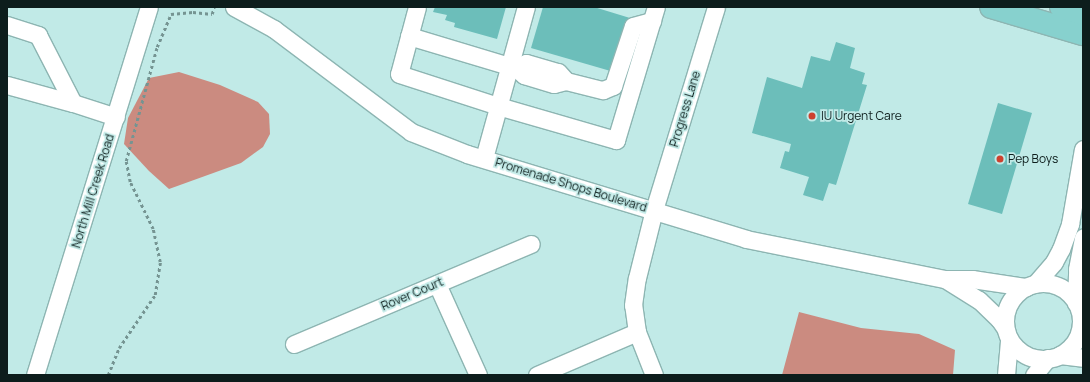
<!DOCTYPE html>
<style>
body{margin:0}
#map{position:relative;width:1090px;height:382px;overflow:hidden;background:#c1eae7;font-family:Manrope,sans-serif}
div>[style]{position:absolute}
.water>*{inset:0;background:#cb8b80}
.building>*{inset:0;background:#6cbeba}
.path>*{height:2.5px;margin-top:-1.25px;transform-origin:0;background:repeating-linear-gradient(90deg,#759492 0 3px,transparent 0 6px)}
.roads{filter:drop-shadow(1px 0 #8db5b2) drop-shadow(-1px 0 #8db5b2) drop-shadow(0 1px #8db5b2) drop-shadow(0 -1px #8db5b2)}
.minor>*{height:17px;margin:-8.5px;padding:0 8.5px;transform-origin:8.5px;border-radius:8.5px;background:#fff}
.minor>.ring{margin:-8.5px;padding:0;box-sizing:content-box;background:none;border:17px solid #fff;border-radius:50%}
.major>*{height:22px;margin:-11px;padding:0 11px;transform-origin:11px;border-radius:11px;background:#87d1ce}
.dots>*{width:11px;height:11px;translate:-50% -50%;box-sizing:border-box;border:2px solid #c1eae7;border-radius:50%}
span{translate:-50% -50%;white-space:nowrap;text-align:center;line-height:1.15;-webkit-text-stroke:3.5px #c1eae7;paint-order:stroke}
.street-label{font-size:12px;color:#0d1d1c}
.poi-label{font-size:12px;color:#0d1d1c}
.left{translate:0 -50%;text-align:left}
.frame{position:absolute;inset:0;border:8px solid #0d1d1c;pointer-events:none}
</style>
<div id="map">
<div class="water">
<i style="clip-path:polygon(179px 72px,220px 85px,258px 102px,269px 114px,270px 134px,263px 147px,241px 163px,169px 189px,149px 171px,124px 144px,128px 118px,149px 78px)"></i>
<i style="clip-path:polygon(799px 312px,861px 328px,919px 334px,955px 350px,953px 375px,782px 375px)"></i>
</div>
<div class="building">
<i style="clip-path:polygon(435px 7px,506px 7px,497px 39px,454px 27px,455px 23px,445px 20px,447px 15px,433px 12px)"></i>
<i style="clip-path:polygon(543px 7px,594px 7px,630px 18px,614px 72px,531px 48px)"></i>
<i style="clip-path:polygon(836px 42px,855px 48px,850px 68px,865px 73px,862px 84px,867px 85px,836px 185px,829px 183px,823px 201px,803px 195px,809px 177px,780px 168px,785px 151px,789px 152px,791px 144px,752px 133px,767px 77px,802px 88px,811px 56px,830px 61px)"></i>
<i style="clip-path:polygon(998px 103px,1032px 113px,1002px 214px,968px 204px)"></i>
</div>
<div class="path">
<i style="left:108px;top:375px;width:29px;rotate:-68deg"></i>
<i style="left:119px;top:348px;width:64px;rotate:-55.8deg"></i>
<i style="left:155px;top:295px;width:33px;rotate:-81deg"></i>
<i style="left:160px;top:262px;width:34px;rotate:-102deg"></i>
<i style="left:153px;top:229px;width:52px;rotate:-116.1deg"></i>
<i style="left:130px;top:182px;width:21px;rotate:-101deg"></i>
<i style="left:126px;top:161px;width:118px;rotate:-74.8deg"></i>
<i style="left:157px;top:47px;width:36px;rotate:-67deg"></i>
<i style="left:171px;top:14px;width:22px;rotate:-5deg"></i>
<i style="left:193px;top:12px;width:19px;rotate:6deg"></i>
<i style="left:212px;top:14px;width:7px;rotate:-74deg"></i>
</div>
<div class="roads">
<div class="minor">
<i style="left:234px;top:7px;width:46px;rotate:28.8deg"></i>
<i style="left:274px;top:29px;width:171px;rotate:36.9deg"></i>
<i style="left:411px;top:132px;width:60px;rotate:21.4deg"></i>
<i style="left:467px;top:154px;width:292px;rotate:16.9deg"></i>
<i style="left:746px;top:239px;width:203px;rotate:11.4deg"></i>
<i style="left:945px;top:279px;width:27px"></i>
<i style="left:972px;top:279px;width:55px;rotate:8.4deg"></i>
<i style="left:417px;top:7px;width:69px;rotate:105deg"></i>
<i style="left:399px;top:74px;width:104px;rotate:17.9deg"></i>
<i style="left:498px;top:106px;width:123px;rotate:16.1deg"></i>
<i style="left:616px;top:140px;width:139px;rotate:-73.3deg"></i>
<i style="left:7px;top:25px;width:33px;rotate:18deg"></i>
<i style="left:38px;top:35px;width:76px;rotate:62.8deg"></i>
<i style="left:73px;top:103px;width:45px;rotate:18deg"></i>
<i style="left:409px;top:36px;width:104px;rotate:16.7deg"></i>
<i style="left:509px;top:66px;width:7px;rotate:16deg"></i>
<i style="left:516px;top:68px;width:11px;rotate:41deg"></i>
<i style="left:524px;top:75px;width:31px;rotate:17deg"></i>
<i style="left:554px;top:84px;width:12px;rotate:-14deg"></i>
<i style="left:566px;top:81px;width:38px;rotate:14deg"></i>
<i style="left:603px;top:90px;width:11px;rotate:-22deg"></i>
<i style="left:613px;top:86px;width:63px;rotate:-71.6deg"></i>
<i style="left:633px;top:26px;width:20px;rotate:-15deg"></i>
<i style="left:516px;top:68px;width:11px;rotate:-27deg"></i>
<i style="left:526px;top:63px;width:33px;rotate:16deg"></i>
<i style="left:558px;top:72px;width:12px;rotate:48deg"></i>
<i style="left:7px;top:85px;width:68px;rotate:15.3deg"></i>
<i style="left:484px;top:158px;width:157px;rotate:-74.5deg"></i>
<i style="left:945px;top:279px;width:40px;rotate:32deg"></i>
<i style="left:979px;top:300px;width:28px;rotate:44deg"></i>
<i style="left:999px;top:319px;width:11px;rotate:56deg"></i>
<i class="ring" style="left:1005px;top:283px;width:59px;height:59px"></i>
<i style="left:437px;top:284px;width:100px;rotate:65.7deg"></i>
<i style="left:1035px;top:284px;width:29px;rotate:-49deg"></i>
<i style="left:1054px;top:262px;width:15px;rotate:-62deg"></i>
<i style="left:1061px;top:249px;width:27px;rotate:-70deg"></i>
<i style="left:1070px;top:224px;width:76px;rotate:-80.2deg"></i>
<i style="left:1076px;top:303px;width:34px;rotate:-88deg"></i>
<i style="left:1077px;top:269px;width:32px;rotate:-79deg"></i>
<i style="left:294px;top:344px;width:257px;rotate:-22.9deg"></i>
<i style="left:1060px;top:355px;width:23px;rotate:7deg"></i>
<i style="left:35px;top:375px;width:385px;rotate:-72.8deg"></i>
<i style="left:537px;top:375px;width:109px;rotate:-23.3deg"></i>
<i style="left:654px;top:375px;width:46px;rotate:-111.6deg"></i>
<i style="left:637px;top:332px;width:27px;rotate:-98deg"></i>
<i style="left:633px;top:305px;width:27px;rotate:-82deg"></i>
<i style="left:637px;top:278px;width:70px;rotate:-76deg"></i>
<i style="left:654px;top:210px;width:212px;rotate:-73deg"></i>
<i style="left:1006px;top:375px;width:36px;rotate:-85deg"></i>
<i style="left:1034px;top:375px;width:22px;rotate:-51deg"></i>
</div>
<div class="major">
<i style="left:991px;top:7px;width:96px;rotate:16.4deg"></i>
<i style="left:1061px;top:7px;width:23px;rotate:18deg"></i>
</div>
</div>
<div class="dots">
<i style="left:812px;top:116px;background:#cd412f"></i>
<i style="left:1000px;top:159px;background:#cd412f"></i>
</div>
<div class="street-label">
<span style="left:685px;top:109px;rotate:-73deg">Progress Lane</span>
<span style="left:571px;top:185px;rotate:17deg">Promenade Shops Boulevard</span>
<span style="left:93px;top:191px;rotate:-73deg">North Mill Creek Road</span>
<span style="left:412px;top:294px;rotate:-23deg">Rover Court</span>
</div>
<div class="poi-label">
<span class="left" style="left:821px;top:116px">IU Urgent Care</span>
<span class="left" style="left:1008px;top:159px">Pep Boys</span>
</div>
<div class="frame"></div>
</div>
